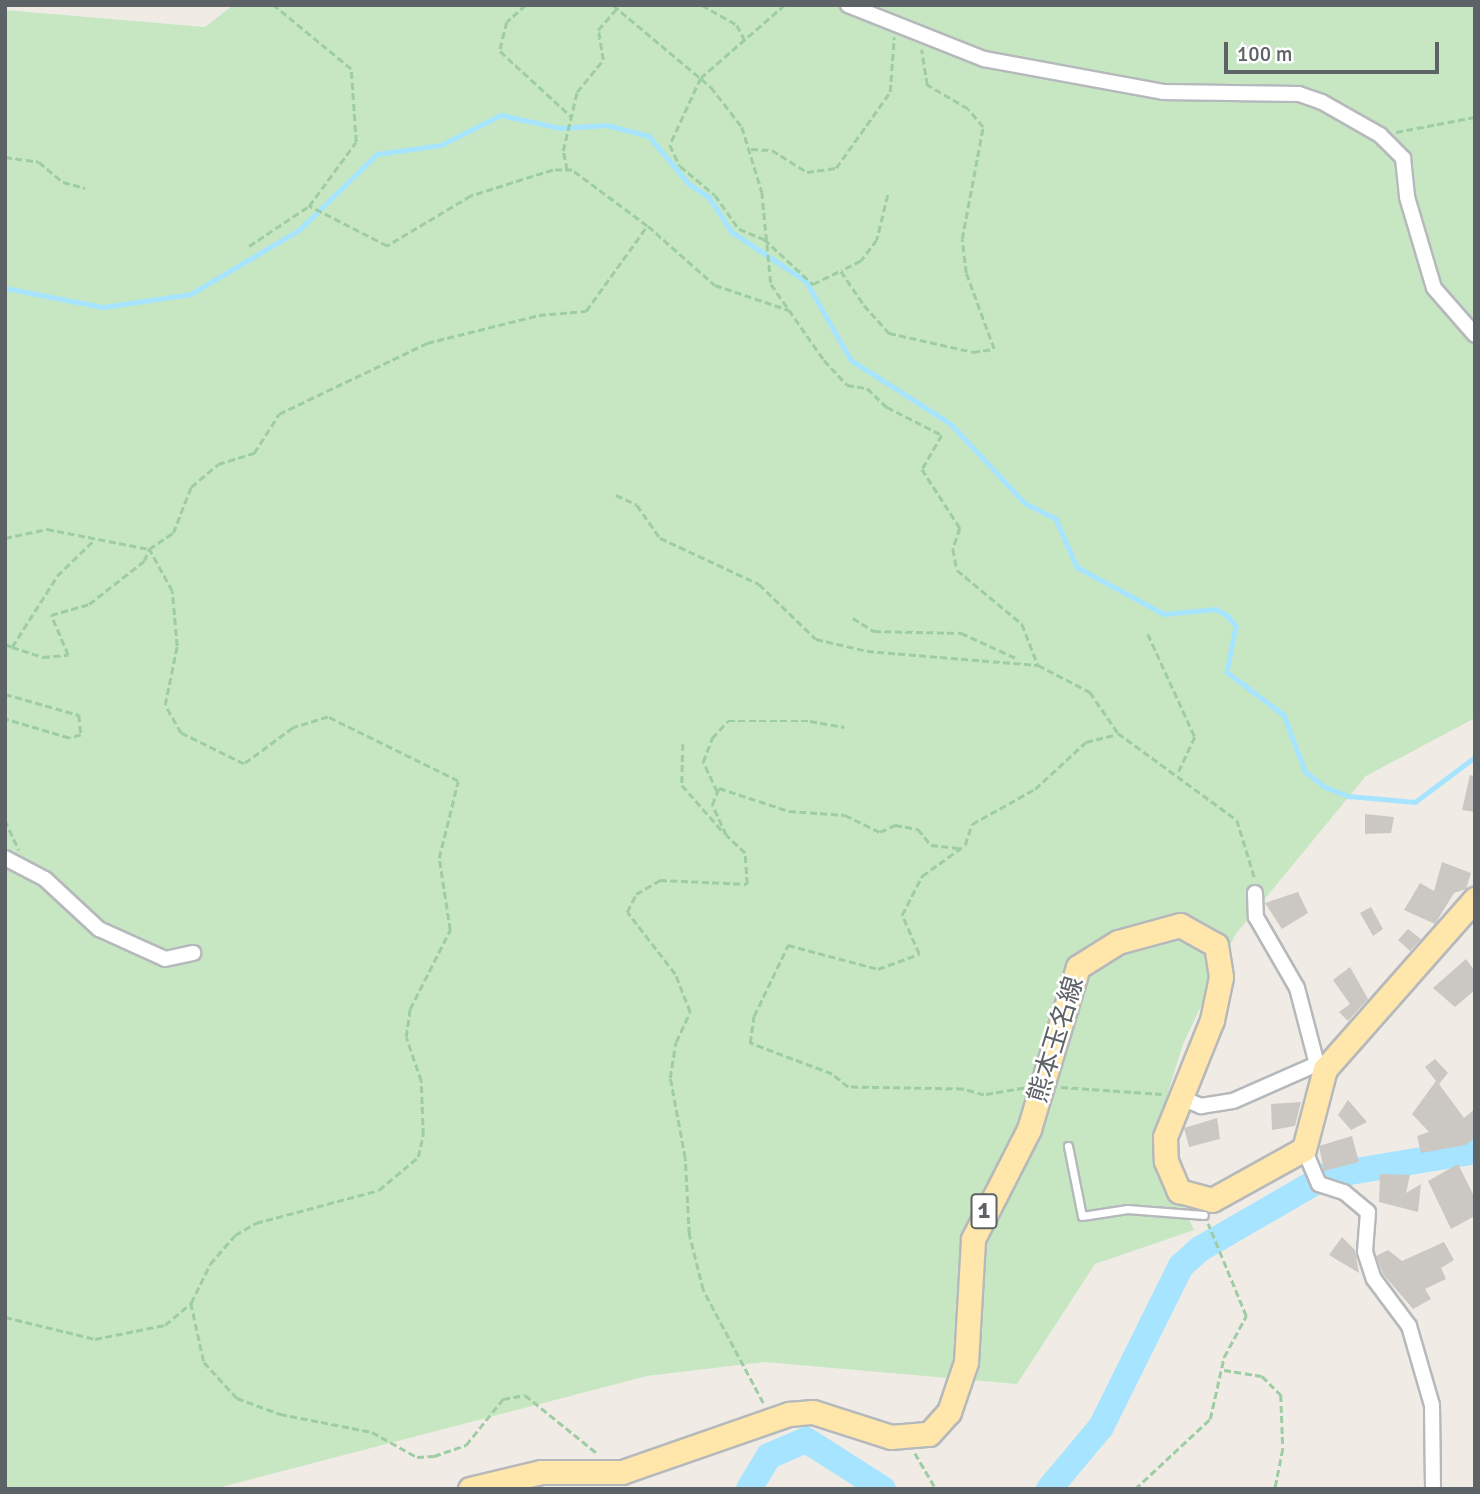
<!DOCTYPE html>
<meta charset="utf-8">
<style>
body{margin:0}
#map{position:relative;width:1480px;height:1494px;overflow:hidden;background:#f0ece5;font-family:Signika,"Noto Sans JP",sans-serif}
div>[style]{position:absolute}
.green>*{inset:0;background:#c7e7c2}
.stream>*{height:4.5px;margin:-2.25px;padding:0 2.25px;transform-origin:2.25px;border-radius:2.25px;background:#a6e4ff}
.river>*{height:26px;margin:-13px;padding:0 13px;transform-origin:13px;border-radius:13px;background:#a6e4ff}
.building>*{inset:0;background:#cbc7c3}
.path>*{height:2.5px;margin-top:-1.25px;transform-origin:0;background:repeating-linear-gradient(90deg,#9ecda4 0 7px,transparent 0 10.5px)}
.roads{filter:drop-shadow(2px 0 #b6b9bc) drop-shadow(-2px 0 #b6b9bc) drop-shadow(0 2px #b6b9bc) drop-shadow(0 -2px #b6b9bc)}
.lane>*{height:7px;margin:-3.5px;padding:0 3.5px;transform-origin:3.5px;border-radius:3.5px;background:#fff}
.street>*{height:14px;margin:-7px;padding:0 7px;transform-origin:7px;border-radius:7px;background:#fff}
.primary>*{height:23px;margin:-11.5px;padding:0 11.5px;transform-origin:11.5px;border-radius:11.5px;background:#ffe6ab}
span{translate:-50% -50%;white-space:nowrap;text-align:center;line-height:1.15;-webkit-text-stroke:5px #fff;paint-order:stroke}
.shield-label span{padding:2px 5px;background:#fff;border:2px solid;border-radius:5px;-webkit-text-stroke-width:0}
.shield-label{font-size:24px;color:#5d6266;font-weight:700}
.street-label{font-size:26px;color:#5d6266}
.frame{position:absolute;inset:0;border:7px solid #5d6266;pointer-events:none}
.scale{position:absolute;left:1224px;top:42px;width:215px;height:32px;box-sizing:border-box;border:4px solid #5d6266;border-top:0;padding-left:9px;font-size:21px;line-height:24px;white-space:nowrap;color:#5d6266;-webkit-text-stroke:5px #fff;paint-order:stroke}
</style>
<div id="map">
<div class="green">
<i style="clip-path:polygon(233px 5px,1475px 5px,1475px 718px,1366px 776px,1235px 935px,1183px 1044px,1153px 1141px,1194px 1230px,1095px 1264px,1017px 1384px,764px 1362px,647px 1376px,214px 1489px,5px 1489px,5px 10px,205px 27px)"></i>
</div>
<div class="stream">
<i style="left:5px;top:288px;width:100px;rotate:11deg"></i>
<i style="left:103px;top:307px;width:89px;rotate:-8.4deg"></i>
<i style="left:191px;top:294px;width:126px;rotate:-30.7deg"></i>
<i style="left:299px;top:230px;width:109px;rotate:-44.3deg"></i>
<i style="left:377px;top:154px;width:65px;rotate:-8deg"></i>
<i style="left:441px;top:145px;width:67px;rotate:-26.6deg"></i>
<i style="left:501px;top:115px;width:60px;rotate:12.4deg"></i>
<i style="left:560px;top:128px;width:47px;rotate:-3.7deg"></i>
<i style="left:607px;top:125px;width:43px;rotate:14.7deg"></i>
<i style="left:649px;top:136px;width:62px;rotate:50.2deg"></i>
<i style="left:689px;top:184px;width:24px;rotate:33deg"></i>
<i style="left:709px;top:197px;width:42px;rotate:56.7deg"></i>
<i style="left:732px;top:232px;width:89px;rotate:33.5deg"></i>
<i style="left:806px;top:281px;width:91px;rotate:60.3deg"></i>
<i style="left:851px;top:360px;width:119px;rotate:32.6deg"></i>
<i style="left:951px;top:424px;width:108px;rotate:46.9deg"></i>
<i style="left:1025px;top:503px;width:35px;rotate:27deg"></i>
<i style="left:1056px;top:519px;width:52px;rotate:66.4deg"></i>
<i style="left:1077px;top:567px;width:99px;rotate:28.4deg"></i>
<i style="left:1164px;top:614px;width:52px;rotate:-5.5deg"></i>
<i style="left:1216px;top:609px;width:14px;rotate:30deg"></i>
<i style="left:1228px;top:616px;width:13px;rotate:51deg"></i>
<i style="left:1236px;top:626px;width:47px;rotate:101.1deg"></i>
<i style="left:1227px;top:672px;width:71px;rotate:37deg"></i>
<i style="left:1284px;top:715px;width:60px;rotate:69.4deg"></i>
<i style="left:1305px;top:771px;width:26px;rotate:39deg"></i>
<i style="left:1325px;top:787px;width:26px;rotate:21deg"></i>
<i style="left:1349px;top:796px;width:66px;rotate:5.2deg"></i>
<i style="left:1415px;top:802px;width:75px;rotate:-36.9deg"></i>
</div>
<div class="river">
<i style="left:749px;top:1489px;width:39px;rotate:-59deg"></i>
<i style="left:769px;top:1456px;width:40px;rotate:-23.4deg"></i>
<i style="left:806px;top:1440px;width:91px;rotate:32.5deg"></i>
<i style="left:1049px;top:1489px;width:81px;rotate:-50deg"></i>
<i style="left:1101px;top:1427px;width:180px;rotate:-63.6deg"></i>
<i style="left:1181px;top:1266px;width:25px;rotate:-42deg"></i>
<i style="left:1200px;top:1249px;width:146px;rotate:-30.1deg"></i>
<i style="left:1326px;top:1176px;width:151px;rotate:-9.5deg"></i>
</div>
<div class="building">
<i style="clip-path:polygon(1470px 775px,1475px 776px,1475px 812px,1462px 810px)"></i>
<i style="clip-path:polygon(1365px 814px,1394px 817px,1391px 833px,1365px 834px)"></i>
<i style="clip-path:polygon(1442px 862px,1471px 873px,1466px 889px,1454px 893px,1435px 924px,1404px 910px,1420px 883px,1434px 891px)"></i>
<i style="clip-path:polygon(1298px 892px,1308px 913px,1282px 929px,1265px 903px)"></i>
<i style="clip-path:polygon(1371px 907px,1383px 929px,1373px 936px,1360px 913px)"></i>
<i style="clip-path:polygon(1408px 929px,1421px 939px,1410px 951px,1398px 940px)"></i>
<i style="clip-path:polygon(1466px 959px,1475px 971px,1475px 990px,1455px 1007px,1433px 988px)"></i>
<i style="clip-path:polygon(1350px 967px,1368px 999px,1348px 1021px,1339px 1012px,1350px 1004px,1333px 980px)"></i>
<i style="clip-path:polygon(1435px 1059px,1448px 1073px,1439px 1084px,1464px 1118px,1475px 1109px,1475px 1137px,1466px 1145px,1421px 1153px,1417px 1136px,1429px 1132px,1412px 1114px,1436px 1081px,1425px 1067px)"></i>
<i style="clip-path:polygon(1348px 1100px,1367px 1122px,1351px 1130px,1338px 1115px)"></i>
<i style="clip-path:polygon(1301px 1102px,1295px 1126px,1272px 1130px,1271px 1104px)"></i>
<i style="clip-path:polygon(1217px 1118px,1220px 1139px,1189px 1147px,1184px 1128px)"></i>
<i style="clip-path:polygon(1352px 1136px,1359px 1162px,1324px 1171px,1319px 1146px)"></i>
<i style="clip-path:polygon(1458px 1164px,1475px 1198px,1475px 1216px,1451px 1229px,1428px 1181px)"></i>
<i style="clip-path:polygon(1380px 1174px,1410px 1175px,1406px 1193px,1421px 1184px,1418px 1212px,1379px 1202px)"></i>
<i style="clip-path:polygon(1342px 1237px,1355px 1250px,1359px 1273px,1329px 1255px)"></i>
<i style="clip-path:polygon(1444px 1242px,1454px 1260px,1441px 1268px,1446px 1279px,1425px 1289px,1431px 1299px,1413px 1309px,1383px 1274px,1376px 1256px,1388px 1250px,1402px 1261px)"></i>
</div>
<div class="path">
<i style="left:526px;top:5px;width:25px;rotate:138deg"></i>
<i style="left:507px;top:22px;width:30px;rotate:104deg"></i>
<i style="left:500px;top:51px;width:96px;rotate:42.5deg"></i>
<i style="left:613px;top:5px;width:128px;rotate:39.9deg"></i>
<i style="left:711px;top:87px;width:51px;rotate:52.2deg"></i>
<i style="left:742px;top:127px;width:68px;rotate:72.9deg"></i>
<i style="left:762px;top:192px;width:92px;rotate:84.4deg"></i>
<i style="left:771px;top:284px;width:93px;rotate:55.1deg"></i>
<i style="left:824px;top:360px;width:34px;rotate:47deg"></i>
<i style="left:847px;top:385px;width:20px;rotate:9deg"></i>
<i style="left:867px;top:388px;width:28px;rotate:44deg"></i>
<i style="left:887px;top:407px;width:62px;rotate:27deg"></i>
<i style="left:942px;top:435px;width:39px;rotate:120deg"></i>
<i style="left:922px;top:469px;width:70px;rotate:57.2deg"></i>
<i style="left:960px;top:528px;width:22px;rotate:108deg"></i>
<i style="left:953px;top:549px;width:21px;rotate:79deg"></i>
<i style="left:957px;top:570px;width:85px;rotate:39.7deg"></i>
<i style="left:1022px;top:624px;width:44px;rotate:68.7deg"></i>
<i style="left:1038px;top:665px;width:59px;rotate:27.4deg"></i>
<i style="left:1090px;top:692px;width:50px;rotate:55.7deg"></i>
<i style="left:1118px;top:733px;width:147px;rotate:36.2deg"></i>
<i style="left:1237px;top:820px;width:62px;rotate:73deg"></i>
<i style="left:702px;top:5px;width:40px;rotate:29.7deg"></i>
<i style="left:737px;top:25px;width:18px;rotate:63deg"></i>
<i style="left:785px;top:5px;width:111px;rotate:139deg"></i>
<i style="left:701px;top:78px;width:74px;rotate:114.8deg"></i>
<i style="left:670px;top:145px;width:23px;rotate:65deg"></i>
<i style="left:680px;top:166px;width:45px;rotate:39.6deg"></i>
<i style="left:715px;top:195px;width:42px;rotate:54.8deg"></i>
<i style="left:739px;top:229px;width:27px;rotate:22deg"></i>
<i style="left:764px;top:239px;width:67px;rotate:42.6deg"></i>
<i style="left:813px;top:284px;width:30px;rotate:-26deg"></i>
<i style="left:1396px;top:132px;width:80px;rotate:-10.8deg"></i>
<i style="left:751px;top:149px;width:21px;rotate:3deg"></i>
<i style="left:772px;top:150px;width:41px;rotate:32.2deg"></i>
<i style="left:807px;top:172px;width:29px;rotate:-8deg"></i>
<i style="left:836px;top:168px;width:93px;rotate:-54.6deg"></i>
<i style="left:890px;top:92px;width:55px;rotate:-85.8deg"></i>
<i style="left:5px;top:157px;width:34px;rotate:8deg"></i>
<i style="left:39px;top:162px;width:31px;rotate:40deg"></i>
<i style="left:63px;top:182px;width:23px;rotate:15deg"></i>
<i style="left:567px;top:170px;width:19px;rotate:-102deg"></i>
<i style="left:563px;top:151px;width:61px;rotate:-76.7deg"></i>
<i style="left:577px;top:92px;width:41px;rotate:-50.9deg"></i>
<i style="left:603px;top:60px;width:30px;rotate:-99deg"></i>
<i style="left:598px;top:30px;width:33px;rotate:-49deg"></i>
<i style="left:888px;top:195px;width:46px;rotate:103.7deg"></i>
<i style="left:877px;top:240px;width:26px;rotate:127deg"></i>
<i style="left:861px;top:261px;width:22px;rotate:153deg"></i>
<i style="left:841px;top:271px;width:41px;rotate:55.9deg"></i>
<i style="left:864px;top:305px;width:38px;rotate:48deg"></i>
<i style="left:889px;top:333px;width:86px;rotate:12.7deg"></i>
<i style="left:973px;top:352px;width:21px;rotate:-8deg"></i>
<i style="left:994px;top:349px;width:81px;rotate:-110.2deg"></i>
<i style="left:966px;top:273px;width:34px;rotate:-97deg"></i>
<i style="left:962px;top:239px;width:114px;rotate:-79.4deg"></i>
<i style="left:983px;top:127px;width:23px;rotate:-130deg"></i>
<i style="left:968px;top:109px;width:48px;rotate:-149.7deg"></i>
<i style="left:927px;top:85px;width:36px;rotate:-99deg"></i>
<i style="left:648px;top:226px;width:89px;rotate:41.4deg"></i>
<i style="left:715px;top:285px;width:78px;rotate:18.7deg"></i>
<i style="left:249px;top:246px;width:72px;rotate:-33.7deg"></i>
<i style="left:309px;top:206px;width:79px;rotate:-53.7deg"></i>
<i style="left:356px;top:142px;width:73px;rotate:-93.9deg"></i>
<i style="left:351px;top:69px;width:101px;rotate:-140.6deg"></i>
<i style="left:616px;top:495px;width:23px;rotate:25deg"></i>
<i style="left:637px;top:505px;width:40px;rotate:55.1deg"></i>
<i style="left:660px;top:538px;width:109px;rotate:24.9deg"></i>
<i style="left:759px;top:584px;width:79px;rotate:44deg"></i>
<i style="left:816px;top:639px;width:52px;rotate:13.2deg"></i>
<i style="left:867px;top:651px;width:172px;rotate:4.7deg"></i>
<i style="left:5px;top:538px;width:43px;rotate:-12.1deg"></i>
<i style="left:47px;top:529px;width:104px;rotate:11.1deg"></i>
<i style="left:149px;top:549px;width:29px;rotate:-34deg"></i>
<i style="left:173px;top:533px;width:49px;rotate:-68.6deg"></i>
<i style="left:191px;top:487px;width:35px;rotate:-40deg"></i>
<i style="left:218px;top:464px;width:38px;rotate:-17deg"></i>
<i style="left:254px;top:453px;width:46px;rotate:-57.3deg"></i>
<i style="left:279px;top:414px;width:164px;rotate:-25.6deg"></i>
<i style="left:427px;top:343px;width:115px;rotate:-14deg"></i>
<i style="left:539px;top:315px;width:47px;rotate:-4.9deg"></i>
<i style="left:586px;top:311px;width:105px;rotate:-54.3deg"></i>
<i style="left:647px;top:226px;width:94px;rotate:-143.3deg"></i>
<i style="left:572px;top:170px;width:19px;rotate:180deg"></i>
<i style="left:553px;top:170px;width:86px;rotate:162.4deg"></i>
<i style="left:471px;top:196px;width:98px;rotate:149.2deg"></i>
<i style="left:387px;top:246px;width:88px;rotate:-152.9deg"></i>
<i style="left:853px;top:618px;width:25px;rotate:32deg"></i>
<i style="left:874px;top:631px;width:87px;rotate:1.3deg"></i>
<i style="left:961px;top:633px;width:63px;rotate:24.5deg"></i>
<i style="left:1148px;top:634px;width:113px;rotate:65.5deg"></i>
<i style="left:1195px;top:737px;width:38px;rotate:115deg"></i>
<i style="left:5px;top:644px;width:8px;rotate:23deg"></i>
<i style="left:12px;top:647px;width:84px;rotate:-57.6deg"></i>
<i style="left:57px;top:576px;width:49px;rotate:-44.2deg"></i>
<i style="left:12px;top:647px;width:33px;rotate:18deg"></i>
<i style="left:43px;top:657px;width:25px;rotate:-5deg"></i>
<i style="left:68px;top:655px;width:43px;rotate:-113deg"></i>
<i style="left:51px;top:615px;width:40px;rotate:-16deg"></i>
<i style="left:89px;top:604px;width:70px;rotate:-38deg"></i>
<i style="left:144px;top:561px;width:13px;rotate:-67deg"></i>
<i style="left:5px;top:694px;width:77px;rotate:15.8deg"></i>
<i style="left:79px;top:715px;width:20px;rotate:84deg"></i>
<i style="left:81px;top:735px;width:12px;rotate:166deg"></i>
<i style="left:69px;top:738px;width:67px;rotate:-163.5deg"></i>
<i style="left:683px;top:744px;width:41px;rotate:91.4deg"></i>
<i style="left:682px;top:785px;width:64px;rotate:48.8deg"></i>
<i style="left:717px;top:792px;width:33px;rotate:-115deg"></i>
<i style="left:703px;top:762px;width:26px;rotate:-69deg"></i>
<i style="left:712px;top:738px;width:23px;rotate:-47deg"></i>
<i style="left:728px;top:721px;width:82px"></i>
<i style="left:810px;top:721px;width:35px;rotate:10deg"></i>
<i style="left:5px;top:820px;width:33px;rotate:65deg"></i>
<i style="left:1061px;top:1087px;width:101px;rotate:4deg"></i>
<i style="left:1024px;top:1088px;width:41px;rotate:170.1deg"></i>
<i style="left:984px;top:1095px;width:22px;rotate:-164deg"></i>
<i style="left:963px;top:1089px;width:115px;rotate:-179deg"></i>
<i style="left:848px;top:1087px;width:21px;rotate:-141deg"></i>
<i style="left:832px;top:1074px;width:88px;rotate:-159.3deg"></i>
<i style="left:750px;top:1043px;width:27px;rotate:-82deg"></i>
<i style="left:754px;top:1016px;width:79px;rotate:-64.4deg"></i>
<i style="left:788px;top:945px;width:93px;rotate:14.9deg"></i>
<i style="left:878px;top:969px;width:44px;rotate:-20.1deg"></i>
<i style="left:919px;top:954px;width:43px;rotate:-113.6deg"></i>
<i style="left:902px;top:915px;width:44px;rotate:-62.9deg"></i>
<i style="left:922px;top:876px;width:53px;rotate:-35.8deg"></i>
<i style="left:965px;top:845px;width:22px;rotate:-72deg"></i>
<i style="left:972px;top:824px;width:72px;rotate:-29.1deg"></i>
<i style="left:1035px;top:789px;width:69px;rotate:-42.7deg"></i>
<i style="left:1086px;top:742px;width:32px;rotate:-14deg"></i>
<i style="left:191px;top:1303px;width:60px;rotate:77.6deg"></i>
<i style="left:204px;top:1362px;width:49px;rotate:47.5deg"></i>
<i style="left:237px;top:1398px;width:46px;rotate:20.4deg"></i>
<i style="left:280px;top:1414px;width:94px;rotate:11.1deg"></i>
<i style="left:372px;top:1432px;width:51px;rotate:29.1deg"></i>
<i style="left:417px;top:1457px;width:17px;rotate:-3deg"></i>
<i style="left:434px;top:1456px;width:34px;rotate:-19deg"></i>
<i style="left:466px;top:1445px;width:59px;rotate:-51.2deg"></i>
<i style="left:503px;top:1399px;width:22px;rotate:-10deg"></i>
<i style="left:525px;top:1395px;width:92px;rotate:38.9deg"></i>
<i style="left:5px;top:1317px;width:93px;rotate:13.7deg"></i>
<i style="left:95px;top:1339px;width:71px;rotate:-11.3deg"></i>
<i style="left:165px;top:1325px;width:34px;rotate:-40deg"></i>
<i style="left:191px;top:1303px;width:43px;rotate:-64deg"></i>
<i style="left:210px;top:1264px;width:38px;rotate:-49deg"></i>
<i style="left:235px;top:1235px;width:24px;rotate:-30deg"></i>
<i style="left:256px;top:1223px;width:127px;rotate:-15deg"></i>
<i style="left:379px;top:1190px;width:51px;rotate:-40.2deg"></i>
<i style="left:418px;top:1157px;width:23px;rotate:-77deg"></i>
<i style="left:423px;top:1135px;width:54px;rotate:-92.1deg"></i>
<i style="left:421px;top:1081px;width:46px;rotate:-108.8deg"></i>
<i style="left:406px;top:1037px;width:28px;rotate:-82deg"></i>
<i style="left:410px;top:1009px;width:89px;rotate:-63.1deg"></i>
<i style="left:450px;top:930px;width:73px;rotate:-98.7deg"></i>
<i style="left:439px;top:858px;width:79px;rotate:-76.1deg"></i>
<i style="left:458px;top:781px;width:145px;rotate:-153.8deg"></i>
<i style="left:328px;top:717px;width:37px;rotate:163deg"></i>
<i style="left:293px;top:728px;width:61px;rotate:143.7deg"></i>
<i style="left:244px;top:764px;width:70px;rotate:-153.8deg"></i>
<i style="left:181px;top:733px;width:32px;rotate:-120deg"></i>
<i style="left:165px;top:705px;width:60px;rotate:-78.5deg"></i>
<i style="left:177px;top:646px;width:55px;rotate:-95.2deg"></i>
<i style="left:172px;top:591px;width:48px;rotate:-118.7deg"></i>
<i style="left:1224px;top:1370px;width:38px;rotate:9deg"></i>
<i style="left:1262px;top:1376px;width:27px;rotate:45deg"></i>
<i style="left:1281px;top:1395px;width:54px;rotate:87.9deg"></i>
<i style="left:1283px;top:1449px;width:41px;rotate:101.3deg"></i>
<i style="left:763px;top:1403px;width:128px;rotate:-118deg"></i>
<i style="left:703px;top:1290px;width:58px;rotate:-104deg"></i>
<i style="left:689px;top:1234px;width:76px;rotate:-93deg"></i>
<i style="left:685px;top:1158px;width:81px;rotate:-100.6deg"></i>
<i style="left:670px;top:1078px;width:36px;rotate:-81deg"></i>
<i style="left:676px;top:1042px;width:33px;rotate:-65deg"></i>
<i style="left:690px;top:1012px;width:41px;rotate:-111.5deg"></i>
<i style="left:675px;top:974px;width:78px;rotate:-127.7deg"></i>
<i style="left:627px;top:912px;width:20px;rotate:-63deg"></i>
<i style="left:636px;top:894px;width:28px;rotate:-30deg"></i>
<i style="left:660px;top:880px;width:87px;rotate:2.6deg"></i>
<i style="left:747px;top:884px;width:31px;rotate:-94deg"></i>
<i style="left:745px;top:853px;width:26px;rotate:-137deg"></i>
<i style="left:726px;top:835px;width:33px;rotate:-115deg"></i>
<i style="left:712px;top:805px;width:18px;rotate:-68deg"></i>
<i style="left:719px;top:788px;width:74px;rotate:18.2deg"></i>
<i style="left:789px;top:811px;width:56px;rotate:4.1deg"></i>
<i style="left:845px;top:815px;width:39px;rotate:26deg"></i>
<i style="left:880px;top:832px;width:17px;rotate:-25deg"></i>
<i style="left:895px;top:825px;width:23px;rotate:10deg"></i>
<i style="left:918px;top:829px;width:21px;rotate:51deg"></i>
<i style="left:931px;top:845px;width:30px;rotate:6deg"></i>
<i style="left:915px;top:1453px;width:42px;rotate:59.7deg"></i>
<i style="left:978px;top:1489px;width:36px"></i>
<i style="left:1135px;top:1489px;width:103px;rotate:-43deg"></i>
<i style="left:1210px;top:1419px;width:64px;rotate:-77.3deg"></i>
<i style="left:1224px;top:1357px;width:47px;rotate:-61.8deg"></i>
<i style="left:1246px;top:1316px;width:100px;rotate:-112.4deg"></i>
</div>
<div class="roads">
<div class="lane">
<i style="left:1068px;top:1146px;width:71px;rotate:78.7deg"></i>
<i style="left:1082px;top:1216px;width:46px;rotate:-8.8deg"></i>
<i style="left:1127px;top:1209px;width:77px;rotate:4.5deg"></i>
</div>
<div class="street">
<i style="left:848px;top:5px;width:146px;rotate:21.7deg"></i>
<i style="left:984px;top:59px;width:182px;rotate:10.4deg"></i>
<i style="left:1163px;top:92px;width:136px;rotate:0.8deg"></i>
<i style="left:1299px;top:94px;width:24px;rotate:19deg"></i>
<i style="left:1322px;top:102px;width:67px;rotate:29.6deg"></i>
<i style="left:1380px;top:135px;width:33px;rotate:45deg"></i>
<i style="left:1403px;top:158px;width:39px;rotate:84deg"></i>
<i style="left:1407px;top:197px;width:95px;rotate:73.5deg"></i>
<i style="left:1434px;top:288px;width:62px;rotate:48.9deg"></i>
<i style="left:5px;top:858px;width:45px;rotate:27.7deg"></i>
<i style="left:45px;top:879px;width:74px;rotate:42.8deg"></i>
<i style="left:99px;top:929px;width:72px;rotate:24.4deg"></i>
<i style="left:165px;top:959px;width:29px;rotate:-12deg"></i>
<i style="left:1255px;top:893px;width:24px;rotate:88deg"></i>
<i style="left:1256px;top:917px;width:82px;rotate:60deg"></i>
<i style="left:1297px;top:988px;width:79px;rotate:75.3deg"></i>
<i style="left:1317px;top:1064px;width:9px;rotate:32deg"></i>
<i style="left:1182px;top:1098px;width:21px;rotate:23deg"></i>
<i style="left:1201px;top:1106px;width:32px;rotate:-9deg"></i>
<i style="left:1233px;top:1101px;width:92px;rotate:-23.8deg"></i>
<i style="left:1304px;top:1149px;width:38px;rotate:67deg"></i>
<i style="left:1319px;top:1184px;width:26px;rotate:18deg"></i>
<i style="left:1344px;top:1192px;width:31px;rotate:40deg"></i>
<i style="left:1368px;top:1212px;width:40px;rotate:94.3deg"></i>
<i style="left:1365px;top:1252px;width:28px;rotate:72deg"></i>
<i style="left:1374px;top:1279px;width:59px;rotate:53.3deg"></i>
<i style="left:1409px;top:1326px;width:82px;rotate:73.8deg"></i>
<i style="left:1432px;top:1405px;width:84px;rotate:89.3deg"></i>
</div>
<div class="primary">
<i style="left:470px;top:1489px;width:73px;rotate:-13.5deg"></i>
<i style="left:541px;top:1472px;width:81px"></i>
<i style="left:622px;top:1472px;width:177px;rotate:-19.2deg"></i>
<i style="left:789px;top:1414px;width:24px;rotate:-5deg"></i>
<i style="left:813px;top:1412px;width:82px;rotate:17.8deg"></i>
<i style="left:891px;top:1437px;width:38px;rotate:-5deg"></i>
<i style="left:929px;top:1434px;width:30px;rotate:-48deg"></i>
<i style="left:949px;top:1412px;width:53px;rotate:-71.2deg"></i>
<i style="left:966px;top:1362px;width:123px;rotate:-86.7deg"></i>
<i style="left:973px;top:1239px;width:123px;rotate:-63deg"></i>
<i style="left:1029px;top:1129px;width:169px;rotate:-73.2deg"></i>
<i style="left:1078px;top:967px;width:47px;rotate:-32deg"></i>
<i style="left:1118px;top:942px;width:64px;rotate:-15.3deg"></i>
<i style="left:1180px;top:925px;width:41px;rotate:29.1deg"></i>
<i style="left:1216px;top:945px;width:32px;rotate:81deg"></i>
<i style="left:1221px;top:977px;width:44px;rotate:101.8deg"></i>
<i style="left:1212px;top:1020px;width:126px;rotate:111.9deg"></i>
<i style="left:1165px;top:1137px;width:24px;rotate:88deg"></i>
<i style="left:1166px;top:1161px;width:33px;rotate:67deg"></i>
<i style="left:1179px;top:1191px;width:34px;rotate:15deg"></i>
<i style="left:1212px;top:1200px;width:105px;rotate:-29deg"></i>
<i style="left:1304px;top:1149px;width:83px;rotate:-75.3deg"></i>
<i style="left:1325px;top:1069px;width:227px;rotate:-48.6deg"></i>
</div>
</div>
<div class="shield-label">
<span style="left:984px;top:1211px">1</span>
</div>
<div class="street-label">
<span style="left:1057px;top:1040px;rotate:-73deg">熊本玉名線</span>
</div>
<div class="frame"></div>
<div class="scale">100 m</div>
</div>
